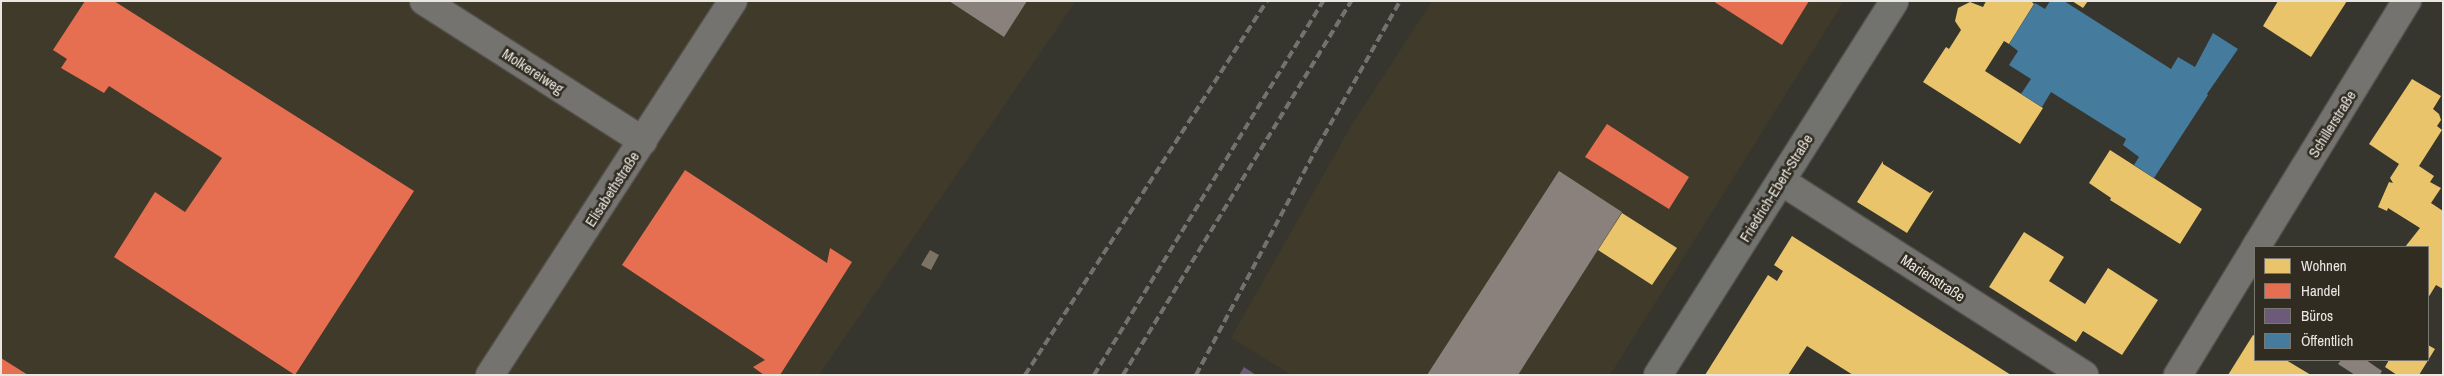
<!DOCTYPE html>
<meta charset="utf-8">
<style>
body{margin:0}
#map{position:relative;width:2444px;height:376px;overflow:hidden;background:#36352e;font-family:"Archivo Narrow",sans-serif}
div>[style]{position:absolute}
.built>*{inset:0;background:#403a2b}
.homes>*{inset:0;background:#e9c46a}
.shops>*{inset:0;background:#e76f51}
.offices>*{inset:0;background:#6d597a}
.public>*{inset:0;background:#457b9d}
.industry>*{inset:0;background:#8a817c}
.building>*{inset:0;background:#7d7364}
.roads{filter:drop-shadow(1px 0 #53514c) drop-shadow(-1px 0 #53514c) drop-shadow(0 1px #53514c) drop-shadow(0 -1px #53514c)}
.minor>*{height:28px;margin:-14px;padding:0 14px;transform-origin:14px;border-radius:14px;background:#74736f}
.secondary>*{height:28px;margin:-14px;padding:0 14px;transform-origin:14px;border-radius:14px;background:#72736f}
.rail>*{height:4px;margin-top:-2px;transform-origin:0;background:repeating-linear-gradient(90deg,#74726f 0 8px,transparent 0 12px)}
span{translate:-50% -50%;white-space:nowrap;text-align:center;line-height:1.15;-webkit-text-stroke:5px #302c22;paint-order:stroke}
.street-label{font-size:15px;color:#eae7e1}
.frame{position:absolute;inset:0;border:2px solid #eae7e1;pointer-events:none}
.legend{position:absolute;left:2254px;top:246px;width:175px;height:115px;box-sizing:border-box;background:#302c22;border:1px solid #7a776e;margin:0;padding:6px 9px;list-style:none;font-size:15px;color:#eae7e1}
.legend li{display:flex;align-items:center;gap:10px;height:25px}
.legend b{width:25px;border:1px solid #7a776e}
</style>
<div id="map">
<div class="built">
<i style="clip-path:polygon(1px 1px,1076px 1px,819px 375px,1px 375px)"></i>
<i style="clip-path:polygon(1432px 1px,1844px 1px,1610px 375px,1292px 375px,1231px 338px,1351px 126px)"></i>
</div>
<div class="homes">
<i style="clip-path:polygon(1986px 1px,2031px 1px,2034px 4px,2009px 44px,2004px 41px,1985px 71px,2043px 108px,2020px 144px,1923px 82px,1946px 47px,1949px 49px,1961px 30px,1955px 21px,1958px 8px,1970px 2px,1983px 7px)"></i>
<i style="clip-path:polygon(2072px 1px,2088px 1px,2083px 8px)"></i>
<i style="clip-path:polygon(2278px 1px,2347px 1px,2311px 57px,2263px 26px)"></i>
<i style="clip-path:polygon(2412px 79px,2441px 96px,2433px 109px,2439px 114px,2441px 120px,2437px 126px,2442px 130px,2419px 166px,2434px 176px,2430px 182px,2441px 188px,2431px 203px,2443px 211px,2443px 289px,2436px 285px,2428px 298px,2428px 247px,2405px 247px,2420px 228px,2388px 208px,2387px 211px,2378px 207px,2389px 182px,2393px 183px,2390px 178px,2399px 164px,2369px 144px)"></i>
<i style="clip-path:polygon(2110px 150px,2202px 209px,2180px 244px,2110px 200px,2111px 198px,2089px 183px)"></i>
<i style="clip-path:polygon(1883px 161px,1883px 164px,1930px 193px,1934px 190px,1907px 233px,1857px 202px)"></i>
<i style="clip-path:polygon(1622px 213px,1677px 248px,1652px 285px,1598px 250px)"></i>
<i style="clip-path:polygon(2024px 232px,2064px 257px,2049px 281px,2085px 304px,2108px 268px,2158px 300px,2122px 355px,2083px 331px,2076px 342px,1989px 287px)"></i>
<i style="clip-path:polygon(1792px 236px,2011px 375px,1853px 375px,1807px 346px,1788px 375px,1705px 375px,1768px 275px,1777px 281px,1783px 271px,1774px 265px)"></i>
<i style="clip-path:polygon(2253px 335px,2255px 336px,2255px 360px,2286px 360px,2311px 375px,2228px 375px)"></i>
<i style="clip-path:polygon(2428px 345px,2435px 349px,2419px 375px,2397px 375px,2385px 367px,2389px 360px,2428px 360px)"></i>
</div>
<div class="shops">
<i style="clip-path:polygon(85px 1px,114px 1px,414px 191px,295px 375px,114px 257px,155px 192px,185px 212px,222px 158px,109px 86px,104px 93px,61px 68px,67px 59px,53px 50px)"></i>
<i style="clip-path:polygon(1713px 1px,1809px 1px,1782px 45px)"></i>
<i style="clip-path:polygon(1607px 124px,1689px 177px,1669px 209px,1585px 157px)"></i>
<i style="clip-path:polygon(685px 170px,827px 263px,830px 248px,852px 262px,780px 375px,764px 375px,753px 367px,765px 360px,622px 265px)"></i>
<i style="clip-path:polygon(1px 358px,28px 375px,1px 375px)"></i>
</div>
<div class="offices">
<i style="clip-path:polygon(1244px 367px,1256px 375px,1239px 375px)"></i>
</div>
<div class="public">
<i style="clip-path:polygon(2050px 1px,2064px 1px,2171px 69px,2178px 57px,2195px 67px,2213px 33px,2238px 49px,2207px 94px,2208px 95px,2154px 178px,2134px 165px,2139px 157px,2123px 145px,2126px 139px,2051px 92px,2042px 107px,2021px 94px,2031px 79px,2009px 65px,2018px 51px,2009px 44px,2035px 3px,2045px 9px)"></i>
</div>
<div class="industry">
<i style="clip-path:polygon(949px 1px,1027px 1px,1004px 37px)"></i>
<i style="clip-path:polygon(1559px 171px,1622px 212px,1518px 375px,1427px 375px)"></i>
<i style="clip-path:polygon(2341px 360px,2366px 360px,2382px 371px,2380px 375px,2355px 375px,2338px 364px)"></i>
</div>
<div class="building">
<i style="clip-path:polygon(930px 250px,939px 255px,931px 270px,921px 265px)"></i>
</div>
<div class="roads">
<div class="minor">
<i style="left:424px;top:1px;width:260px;rotate:32.6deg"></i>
<i style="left:1781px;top:181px;width:360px;rotate:32.6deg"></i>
<i style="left:2256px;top:247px;width:289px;rotate:-58.5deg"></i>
<i style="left:490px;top:375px;width:446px;rotate:-57deg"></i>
<i style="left:2178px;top:375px;width:148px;rotate:-58.6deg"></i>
</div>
<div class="secondary">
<i style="left:1658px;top:375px;width:442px;rotate:-57.7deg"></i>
</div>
</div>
<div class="rail">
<i style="left:1025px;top:375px;width:445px;rotate:-57.1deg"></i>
<i style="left:1094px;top:375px;width:439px;rotate:-58.5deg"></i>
<i style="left:1123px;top:375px;width:438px;rotate:-58.6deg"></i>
<i style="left:1196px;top:375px;width:259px;rotate:-62deg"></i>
<i style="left:1318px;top:146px;width:167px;rotate:-60.5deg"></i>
</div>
<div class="street-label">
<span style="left:533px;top:71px;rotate:33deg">Molkereiweg</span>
<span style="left:2332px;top:124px;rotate:-58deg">Schillerstraße</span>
<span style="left:1776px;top:188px;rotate:-58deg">Friedrich-Ebert-Straße</span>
<span style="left:612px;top:189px;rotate:-57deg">Elisabethstraße</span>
<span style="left:1933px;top:278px;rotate:33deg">Marienstraße</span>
</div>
<div class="frame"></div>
<ul class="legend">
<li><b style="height:14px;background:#e9c46a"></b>Wohnen</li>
<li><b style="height:14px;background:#e76f51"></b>Handel</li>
<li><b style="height:14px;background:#6d597a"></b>Büros</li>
<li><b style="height:14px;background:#457b9d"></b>Öffentlich</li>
</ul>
</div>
